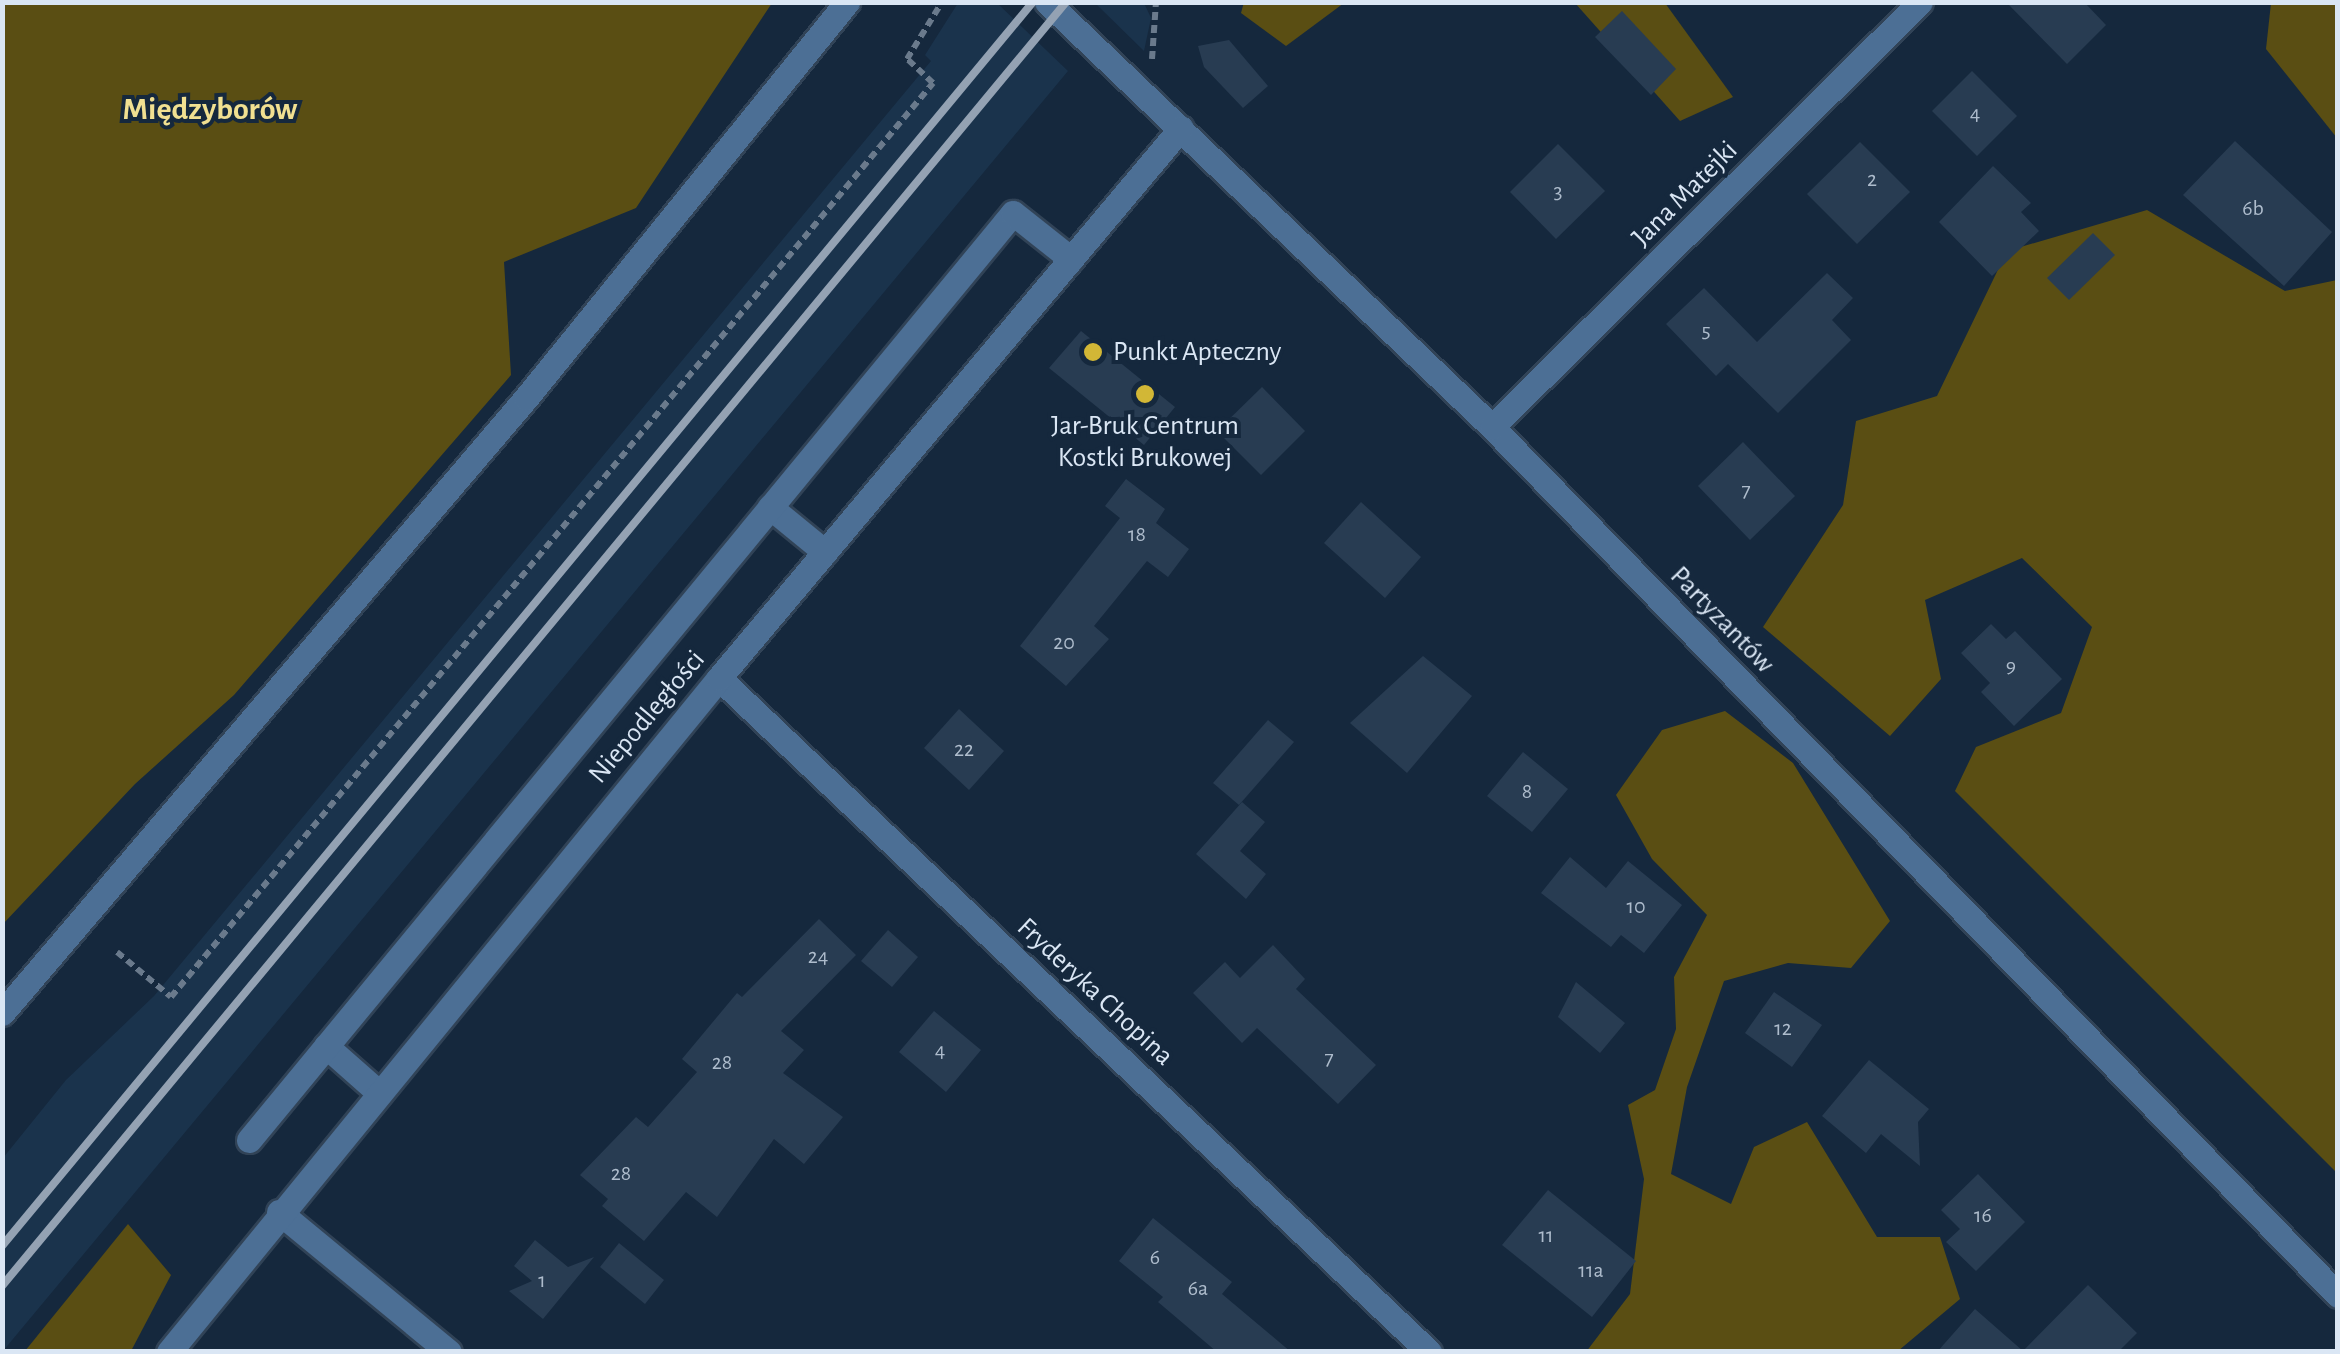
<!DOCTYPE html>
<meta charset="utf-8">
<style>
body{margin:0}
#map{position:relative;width:2340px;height:1354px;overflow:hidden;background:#15283d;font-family:"Alegreya Sans",sans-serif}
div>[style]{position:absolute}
.built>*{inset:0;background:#1a334c}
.green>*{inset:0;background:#5a4e13}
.building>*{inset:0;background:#283c52}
.path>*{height:6px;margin-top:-3px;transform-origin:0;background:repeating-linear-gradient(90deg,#6a7a8c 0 8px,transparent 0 13px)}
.roads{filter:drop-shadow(2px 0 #314357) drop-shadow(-2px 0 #314357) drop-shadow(0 2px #314357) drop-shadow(0 -2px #314357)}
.minor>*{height:25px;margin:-12.5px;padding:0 12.5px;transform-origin:12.5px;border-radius:12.5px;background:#4c6f95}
.rail>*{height:8px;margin:-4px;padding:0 4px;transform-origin:4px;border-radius:4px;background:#94a2b3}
.dots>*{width:28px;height:28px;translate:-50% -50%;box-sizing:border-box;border:5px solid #15283d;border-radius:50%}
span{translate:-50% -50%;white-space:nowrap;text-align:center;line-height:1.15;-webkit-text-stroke:8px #15283d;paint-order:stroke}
.number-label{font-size:22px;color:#aebccc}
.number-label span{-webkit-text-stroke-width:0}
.street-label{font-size:28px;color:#dae6f4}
.poi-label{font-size:28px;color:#dae6f4}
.left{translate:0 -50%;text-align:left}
.quarter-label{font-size:32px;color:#f1e091;font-weight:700}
.frame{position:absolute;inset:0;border:5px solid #dae6f4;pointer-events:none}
</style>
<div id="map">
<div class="built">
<i style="clip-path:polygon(958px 3px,997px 3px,1068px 71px,3px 1351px,3px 1158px,66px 1080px,154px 996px,931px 61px,925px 55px)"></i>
<i style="clip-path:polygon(1095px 3px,1144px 3px,1151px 18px,1144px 51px)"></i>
</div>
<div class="green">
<i style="clip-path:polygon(3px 2px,772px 3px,636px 208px,504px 262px,511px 375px,234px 695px,135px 784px,3px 924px)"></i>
<i style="clip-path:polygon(1244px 2px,1344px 2px,1344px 3px,1286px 46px,1241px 13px)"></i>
<i style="clip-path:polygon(1575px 3px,1665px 3px,1733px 97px,1680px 121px)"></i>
<i style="clip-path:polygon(2271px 3px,2337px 3px,2337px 138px,2266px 49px)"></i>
<i style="clip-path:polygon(2147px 210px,2285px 291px,2337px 280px,2337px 1173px,1955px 791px,1976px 747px,2061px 713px,2092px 627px,2022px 558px,1925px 600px,1941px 679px,1890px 736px,1763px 627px,1843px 505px,1856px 421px,1937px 396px,2007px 251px)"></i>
<i style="clip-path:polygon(1725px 711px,1793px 763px,1890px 921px,1851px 968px,1788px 963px,1724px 981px,1687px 1087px,1671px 1174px,1731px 1204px,1754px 1147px,1807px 1122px,1877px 1237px,1940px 1237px,1960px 1299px,1898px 1351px,1586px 1352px,1630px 1294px,1644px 1179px,1628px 1105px,1655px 1090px,1676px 1029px,1674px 977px,1707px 915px,1652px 859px,1616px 795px,1662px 730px)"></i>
<i style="clip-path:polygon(128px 1224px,171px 1275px,131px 1351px,25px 1351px)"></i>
</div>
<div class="building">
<i style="clip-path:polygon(2006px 2px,2084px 2px,2106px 25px,2067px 64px)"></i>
<i style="clip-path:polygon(1622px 11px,1676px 69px,1651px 95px,1595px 37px)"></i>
<i style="clip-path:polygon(1229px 40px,1268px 86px,1243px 108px,1204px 67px,1198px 46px)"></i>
<i style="clip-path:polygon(1972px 71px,2017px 116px,1977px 156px,1932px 111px)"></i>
<i style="clip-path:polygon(2235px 141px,2332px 232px,2284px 286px,2183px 195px)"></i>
<i style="clip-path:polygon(1860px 142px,1910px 192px,1857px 244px,1807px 194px)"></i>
<i style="clip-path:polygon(1558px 144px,1605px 191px,1556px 239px,1510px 192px)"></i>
<i style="clip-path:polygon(1993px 166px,2031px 203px,2021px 212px,2039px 231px,1992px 276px,1939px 222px)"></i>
<i style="clip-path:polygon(2093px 233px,2115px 255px,2069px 300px,2047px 278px)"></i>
<i style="clip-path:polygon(1827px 273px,1853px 298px,1832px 320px,1851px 340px,1778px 413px,1728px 364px,1716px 376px,1666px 324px,1704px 288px,1757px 342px)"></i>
<i style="clip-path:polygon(1081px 331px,1175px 407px,1144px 445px,1049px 368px)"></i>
<i style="clip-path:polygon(1262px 387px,1305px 431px,1261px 475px,1217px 431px)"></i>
<i style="clip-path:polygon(1743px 442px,1795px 496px,1750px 540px,1698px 486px)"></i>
<i style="clip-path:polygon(1126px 479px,1165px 509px,1156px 523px,1189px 549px,1168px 577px,1147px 561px,1094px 626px,1109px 639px,1066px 686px,1020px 646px,1120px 518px,1105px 506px)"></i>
<i style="clip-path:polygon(1361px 502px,1421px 557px,1385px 598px,1324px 543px)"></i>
<i style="clip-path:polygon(1991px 624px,2006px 639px,2015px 631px,2062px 679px,2014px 726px,1981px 692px,1990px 683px,1961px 653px)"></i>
<i style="clip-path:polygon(1423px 656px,1472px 696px,1407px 773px,1350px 723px)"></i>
<i style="clip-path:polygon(959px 709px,1004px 751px,969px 790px,924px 748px)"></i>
<i style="clip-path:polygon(1268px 720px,1294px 742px,1239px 805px,1213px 783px)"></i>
<i style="clip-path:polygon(1523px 752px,1568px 789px,1532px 832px,1487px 796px)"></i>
<i style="clip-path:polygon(1242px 802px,1265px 822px,1240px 851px,1266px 874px,1246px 899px,1196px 854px)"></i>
<i style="clip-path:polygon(1570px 857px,1606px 888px,1628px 861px,1682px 905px,1644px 953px,1621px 935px,1611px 947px,1541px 893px)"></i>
<i style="clip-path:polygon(819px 919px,856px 955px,781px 1031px,804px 1050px,783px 1073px,843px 1117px,804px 1164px,774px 1139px,717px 1217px,686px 1192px,644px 1241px,602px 1206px,608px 1199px,580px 1175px,636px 1117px,648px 1127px,697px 1072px,682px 1059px,737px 993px,742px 997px)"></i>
<i style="clip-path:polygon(888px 930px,918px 957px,892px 987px,861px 961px)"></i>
<i style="clip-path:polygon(1273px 945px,1305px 979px,1296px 989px,1376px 1065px,1338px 1104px,1257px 1028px,1242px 1043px,1193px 993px,1225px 962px,1240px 978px)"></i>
<i style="clip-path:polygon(1576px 982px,1625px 1023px,1600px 1053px,1558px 1017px)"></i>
<i style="clip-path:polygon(1774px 992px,1822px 1025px,1792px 1067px,1745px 1033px)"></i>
<i style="clip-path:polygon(934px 1011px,981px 1050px,946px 1092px,899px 1052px)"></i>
<i style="clip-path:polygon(1869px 1060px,1929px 1109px,1918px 1122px,1920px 1166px,1881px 1134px,1866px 1153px,1822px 1116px)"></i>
<i style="clip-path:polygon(1978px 1174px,2025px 1222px,1976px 1271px,1946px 1242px,1960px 1229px,1941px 1210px)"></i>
<i style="clip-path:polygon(1548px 1190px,1636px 1261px,1592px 1317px,1502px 1245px)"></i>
<i style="clip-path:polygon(1153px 1218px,1232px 1282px,1222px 1294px,1291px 1352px,1217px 1352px,1158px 1302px,1163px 1297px,1119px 1261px)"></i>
<i style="clip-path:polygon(535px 1240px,568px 1267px,594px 1257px,543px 1319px,509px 1291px,532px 1281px,514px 1266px)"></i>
<i style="clip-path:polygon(619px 1243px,664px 1280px,645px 1304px,600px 1267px)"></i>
<i style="clip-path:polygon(2088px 1285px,2137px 1333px,2118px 1352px,1937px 1352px,1975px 1309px,2023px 1351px)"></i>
</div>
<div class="path">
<i style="left:1152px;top:59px;width:57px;rotate:-86deg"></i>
<i style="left:117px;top:952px;width:70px;rotate:39.8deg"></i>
<i style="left:171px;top:997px;width:1190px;rotate:-50.18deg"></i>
<i style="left:933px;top:83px;width:35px;rotate:-137deg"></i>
<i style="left:907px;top:59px;width:67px;rotate:-58.4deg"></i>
</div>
<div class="roads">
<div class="minor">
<i style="left:1047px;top:2px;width:615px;rotate:43.68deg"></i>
<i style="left:1492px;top:427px;width:1212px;rotate:45.74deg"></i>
<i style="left:1492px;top:427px;width:603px;rotate:-44.8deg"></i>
<i style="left:770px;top:507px;width:71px;rotate:39.3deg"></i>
<i style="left:719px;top:678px;width:979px;rotate:43.51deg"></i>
<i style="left:2px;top:1013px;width:808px;rotate:-49.57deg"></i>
<i style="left:526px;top:398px;width:510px;rotate:-50.97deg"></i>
<i style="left:326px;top:1046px;width:69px;rotate:41.5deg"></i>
<i style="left:249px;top:1140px;width:1201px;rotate:-50.51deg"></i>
<i style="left:1013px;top:213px;width:74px;rotate:38.4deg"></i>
<i style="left:279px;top:1212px;width:220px;rotate:39.5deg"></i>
<i style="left:169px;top:1352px;width:870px;rotate:-50.78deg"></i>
<i style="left:719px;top:678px;width:718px;rotate:-49.97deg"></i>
</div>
</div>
<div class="rail">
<i style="left:2px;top:1246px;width:1616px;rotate:-50.35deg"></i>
<i style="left:2px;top:1286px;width:1668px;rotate:-50.35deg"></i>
</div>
<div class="dots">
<i style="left:1093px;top:352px;background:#d2b736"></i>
<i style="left:1145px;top:394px;background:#d2b736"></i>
</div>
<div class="number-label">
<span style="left:1975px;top:114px">4</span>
<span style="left:1872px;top:180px">2</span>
<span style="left:1558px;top:192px">3</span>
<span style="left:2253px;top:209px">6b</span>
<span style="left:1706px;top:331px">5</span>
<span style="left:1746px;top:491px">7</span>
<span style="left:1137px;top:535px">18</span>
<span style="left:1064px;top:643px">20</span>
<span style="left:2011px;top:666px">9</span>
<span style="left:964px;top:750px">22</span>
<span style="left:1527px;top:792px">8</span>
<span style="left:1636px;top:907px">10</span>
<span style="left:818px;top:957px">24</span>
<span style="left:1783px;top:1029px">12</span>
<span style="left:940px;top:1051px">4</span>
<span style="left:1329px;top:1059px">7</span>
<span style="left:722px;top:1063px">28</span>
<span style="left:621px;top:1174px">28</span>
<span style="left:1983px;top:1216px">16</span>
<span style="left:1546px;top:1236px">11</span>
<span style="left:1155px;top:1258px">6</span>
<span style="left:1591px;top:1271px">11a</span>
<span style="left:542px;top:1281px">1</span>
<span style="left:1198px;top:1289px">6a</span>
</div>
<div class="street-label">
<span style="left:1685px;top:194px;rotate:-45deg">Jana Matejki</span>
<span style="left:1722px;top:620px;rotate:46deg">Partyzantów</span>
<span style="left:647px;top:717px;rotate:-50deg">Niepodległości</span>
<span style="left:1095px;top:992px;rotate:43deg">Fryderyka Chopina</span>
</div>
<div class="poi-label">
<span class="left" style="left:1113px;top:352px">Punkt Apteczny</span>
<span style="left:1145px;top:442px">Jar-Bruk Centrum<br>Kostki Brukowej</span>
</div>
<div class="quarter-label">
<span style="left:210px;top:109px">Międzyborów</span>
</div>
<div class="frame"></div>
</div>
